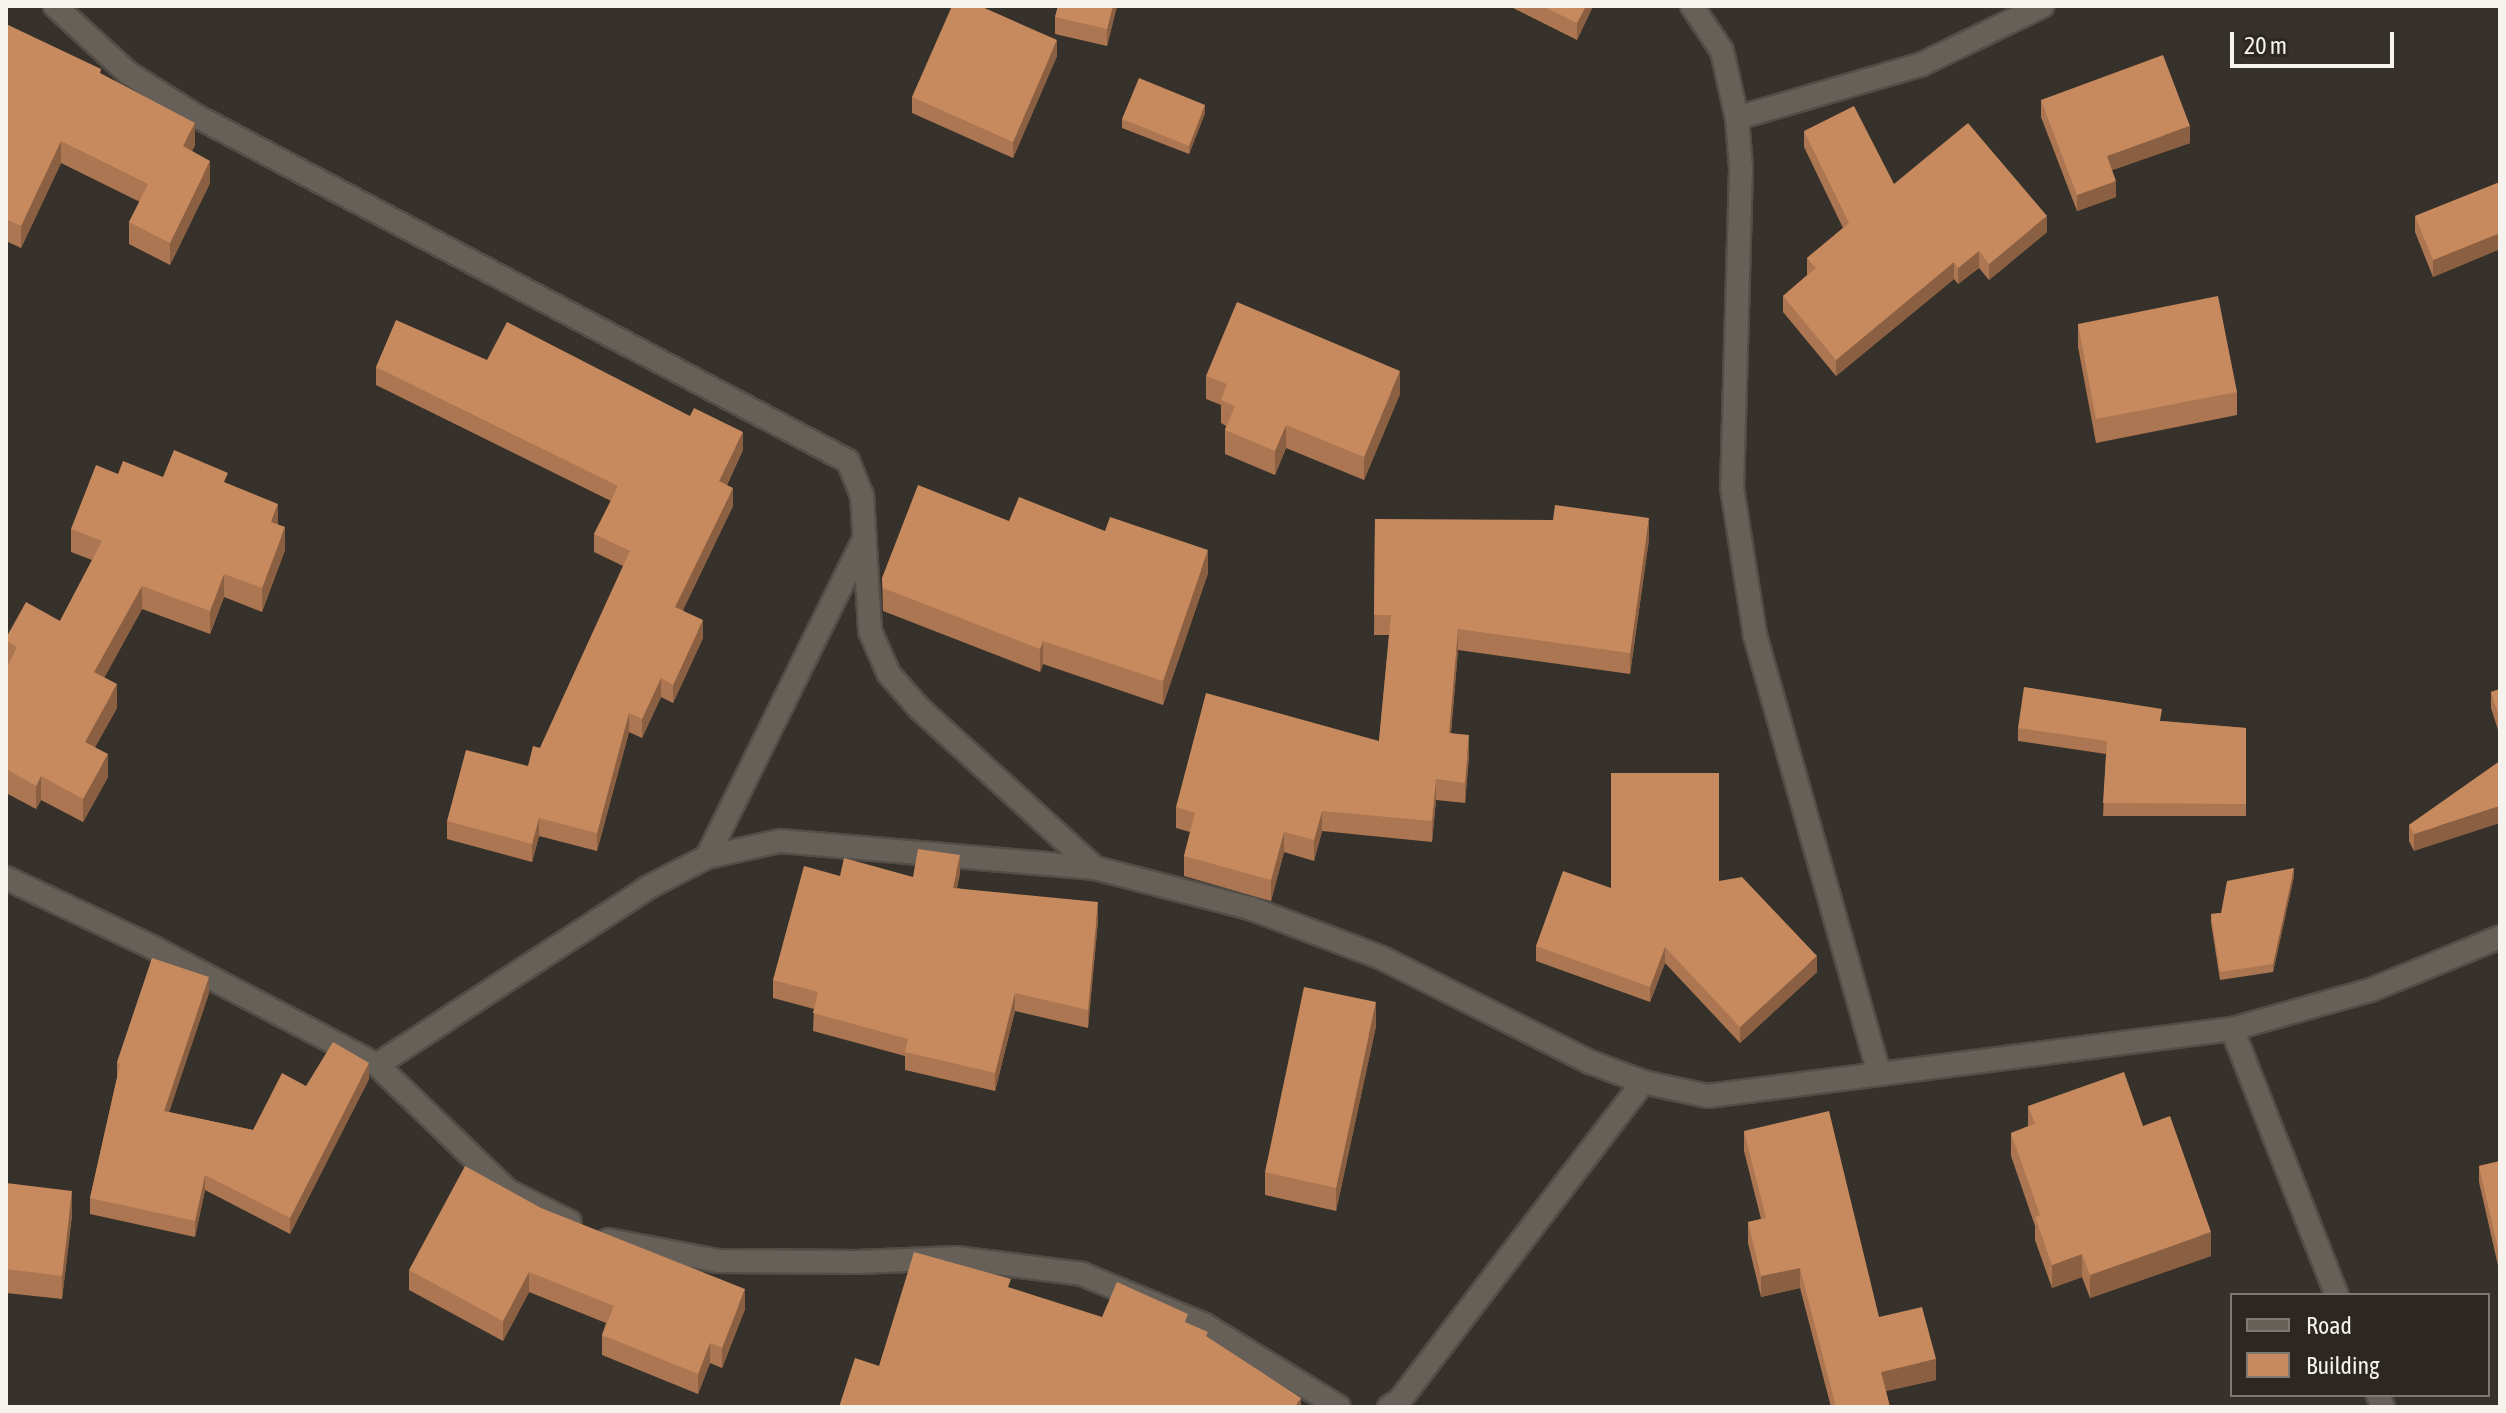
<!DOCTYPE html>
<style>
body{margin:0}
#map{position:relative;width:2506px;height:1413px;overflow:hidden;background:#36312a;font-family:"Asap Condensed",sans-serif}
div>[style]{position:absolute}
.roads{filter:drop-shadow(2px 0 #524d47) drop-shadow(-2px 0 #524d47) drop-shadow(0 2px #524d47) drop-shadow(0 -2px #524d47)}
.minor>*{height:22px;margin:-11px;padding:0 11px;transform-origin:11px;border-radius:11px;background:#666058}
.wall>*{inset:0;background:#ab7651}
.shaded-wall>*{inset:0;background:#8b6042}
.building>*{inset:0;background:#c7895e}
span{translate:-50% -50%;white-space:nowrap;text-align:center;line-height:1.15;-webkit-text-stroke:8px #2c2720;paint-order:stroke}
.frame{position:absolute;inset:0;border:8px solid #f6f2ee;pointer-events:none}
.legend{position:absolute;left:2230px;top:1293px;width:260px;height:104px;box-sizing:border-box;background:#2c2720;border:2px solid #7d7872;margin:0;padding:10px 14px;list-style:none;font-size:24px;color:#f6f2ee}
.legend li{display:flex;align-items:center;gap:16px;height:40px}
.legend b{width:40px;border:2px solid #7d7872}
.scale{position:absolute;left:2230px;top:32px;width:164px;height:36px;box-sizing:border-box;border:4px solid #f6f2ee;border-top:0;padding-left:10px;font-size:24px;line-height:28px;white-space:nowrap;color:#f6f2ee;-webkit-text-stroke:6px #2c2720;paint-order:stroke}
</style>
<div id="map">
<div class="roads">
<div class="minor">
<i style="left:55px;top:6px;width:99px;rotate:42.5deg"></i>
<i style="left:128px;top:73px;width:83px;rotate:32.2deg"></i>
<i style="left:198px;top:117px;width:735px;rotate:27.89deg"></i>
<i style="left:848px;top:461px;width:37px;rotate:68deg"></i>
<i style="left:862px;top:495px;width:136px;rotate:86.6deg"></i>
<i style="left:870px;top:631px;width:47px;rotate:66.2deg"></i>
<i style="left:889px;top:674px;width:47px;rotate:48.5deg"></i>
<i style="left:920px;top:709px;width:236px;rotate:42.3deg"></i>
<i style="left:1095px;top:868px;width:160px;rotate:14.5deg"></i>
<i style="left:1250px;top:908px;width:141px;rotate:20.7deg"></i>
<i style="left:1382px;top:958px;width:233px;rotate:26.6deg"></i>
<i style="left:1590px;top:1062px;width:57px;rotate:20.7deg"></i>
<i style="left:1643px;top:1082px;width:66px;rotate:12.2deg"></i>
<i style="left:1708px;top:1096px;width:528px;rotate:-7.29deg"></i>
<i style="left:2232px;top:1029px;width:144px;rotate:-15.7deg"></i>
<i style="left:2371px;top:990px;width:139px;rotate:-22.3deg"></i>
<i style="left:1692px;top:6px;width:54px;rotate:56.3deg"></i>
<i style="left:1722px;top:51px;width:69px;rotate:77.4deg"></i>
<i style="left:1737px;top:118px;width:50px;rotate:85.4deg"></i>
<i style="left:1741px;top:168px;width:320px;rotate:91.6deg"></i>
<i style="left:1732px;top:488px;width:149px;rotate:81.1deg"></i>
<i style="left:1755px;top:635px;width:454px;rotate:74.2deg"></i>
<i style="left:1737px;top:118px;width:191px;rotate:-16.2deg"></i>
<i style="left:1920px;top:65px;width:136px;rotate:-25.8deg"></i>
<i style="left:707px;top:857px;width:350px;rotate:-63.7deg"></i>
<i style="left:6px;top:878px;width:164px;rotate:25.3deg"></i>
<i style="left:154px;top:948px;width:252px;rotate:27.7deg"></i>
<i style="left:377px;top:1065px;width:182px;rotate:43.9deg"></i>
<i style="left:508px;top:1191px;width:69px;rotate:26.6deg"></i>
<i style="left:2232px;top:1029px;width:286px;rotate:68.5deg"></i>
<i style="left:377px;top:1065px;width:323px;rotate:-33.2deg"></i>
<i style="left:647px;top:888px;width:68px;rotate:-27.3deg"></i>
<i style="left:707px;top:857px;width:75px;rotate:-12.4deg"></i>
<i style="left:780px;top:841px;width:316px;rotate:4.9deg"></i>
<i style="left:608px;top:1240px;width:112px;rotate:10.8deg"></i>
<i style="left:718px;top:1261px;width:140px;rotate:0.4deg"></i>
<i style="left:858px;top:1262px;width:98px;rotate:-2.3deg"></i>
<i style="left:956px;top:1258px;width:127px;rotate:7.2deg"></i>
<i style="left:1082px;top:1274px;width:131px;rotate:22.5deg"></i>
<i style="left:1203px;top:1324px;width:159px;rotate:31.4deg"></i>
<i style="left:2378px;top:1395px;width:13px;rotate:67deg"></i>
<i style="left:1389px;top:1407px;width:13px;rotate:-32deg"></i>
<i style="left:1400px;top:1400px;width:400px;rotate:-52.6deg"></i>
</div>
</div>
<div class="wall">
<i style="clip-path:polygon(1058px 6px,1117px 6px,1107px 46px,1055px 34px,1055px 17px)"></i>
<i style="clip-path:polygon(1509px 6px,1593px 6px,1577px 40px)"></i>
<i style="clip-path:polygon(6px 24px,101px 74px,195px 145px,192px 151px,210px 183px,170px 265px,129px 244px,129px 222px,140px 202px,61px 163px,21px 248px,6px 241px)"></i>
<i style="clip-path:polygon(1057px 56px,1013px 158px,912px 113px,912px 97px)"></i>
<i style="clip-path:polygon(2041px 100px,2190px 143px,2112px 170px,2116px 197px,2077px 211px,2041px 117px)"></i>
<i style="clip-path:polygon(1205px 113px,1189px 154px,1122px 128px,1122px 119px)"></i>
<i style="clip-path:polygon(1804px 131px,1894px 184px,2047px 232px,1989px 280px,1979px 268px,1958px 284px,1954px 279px,1836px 376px,1783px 312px,1783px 296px,1807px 275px,1807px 258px,1843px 228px,1804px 147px)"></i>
<i style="clip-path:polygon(2500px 182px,2500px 249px,2433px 277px,2415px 232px,2415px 216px)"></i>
<i style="clip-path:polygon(2078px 324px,2237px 392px,2237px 415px,2096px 443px,2078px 347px)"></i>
<i style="clip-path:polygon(487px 360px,743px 450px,727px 485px,733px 506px,683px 610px,703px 638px,673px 703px,661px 697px,642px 738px,629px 732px,597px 851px,539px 836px,532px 862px,447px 839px,447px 821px,528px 766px,540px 748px,623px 566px,594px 552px,594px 534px,611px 501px,376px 385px,376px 367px)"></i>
<i style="clip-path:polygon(1206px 376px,1400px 394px,1364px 480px,1286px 448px,1275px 475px,1225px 454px,1225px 430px,1226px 426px,1221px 423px,1221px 405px,1206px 399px)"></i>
<i style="clip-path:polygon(118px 474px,228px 484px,278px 524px,285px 550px,262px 612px,224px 597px,210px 634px,142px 609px,104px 678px,117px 708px,95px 747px,108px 777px,83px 822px,41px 800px,36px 809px,6px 793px,6px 669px,8px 665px,6px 665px,6px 638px,60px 621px,92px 560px,71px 552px,71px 529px)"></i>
<i style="clip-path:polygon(1375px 519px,1649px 539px,1630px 674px,1458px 650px,1451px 733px,1469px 756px,1465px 803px,1436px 800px,1432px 842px,1322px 831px,1314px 861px,1284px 852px,1271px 901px,1184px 876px,1184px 856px,1190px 832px,1176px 828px,1176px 807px,1379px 741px,1389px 635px,1374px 635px)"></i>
<i style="clip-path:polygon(1009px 521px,1208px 573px,1163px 705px,1043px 664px,1040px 672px,883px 611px,882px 578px)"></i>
<i style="clip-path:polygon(2500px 689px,2500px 736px,2491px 708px,2491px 692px)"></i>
<i style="clip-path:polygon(2162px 721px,2246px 728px,2246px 816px,2103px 816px,2106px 754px,2018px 741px,2018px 728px)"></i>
<i style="clip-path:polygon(2500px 761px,2414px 851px,2409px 841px,2409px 825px)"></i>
<i style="clip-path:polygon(960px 873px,957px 888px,1098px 920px,1088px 1028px,1015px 1011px,995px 1091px,905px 1070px,905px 1056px,813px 1031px,814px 1009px,773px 998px,773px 980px,840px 876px,913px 877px)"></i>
<i style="clip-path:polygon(2294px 876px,2273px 972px,2220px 980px,2211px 923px,2211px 914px,2221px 913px)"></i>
<i style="clip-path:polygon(1719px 881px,1817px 972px,1740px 1043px,1665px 963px,1650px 1002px,1536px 961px,1536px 946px,1611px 888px)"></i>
<i style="clip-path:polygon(209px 993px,169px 1112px,253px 1130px,306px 1086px,369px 1079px,290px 1234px,205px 1190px,195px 1237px,90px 1214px,90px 1198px,117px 1078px,117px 1062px)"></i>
<i style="clip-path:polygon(1376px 1026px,1336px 1211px,1265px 1195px,1265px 1172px)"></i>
<i style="clip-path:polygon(2028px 1106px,2143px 1126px,2211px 1256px,2090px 1298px,2082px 1277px,2052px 1288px,2035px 1240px,2035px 1226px,2011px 1156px,2011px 1133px,2028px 1126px)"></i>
<i style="clip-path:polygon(1744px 1131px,1879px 1317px,1936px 1380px,1886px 1391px,1890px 1407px,1831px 1407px,1800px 1288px,1761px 1297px,1748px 1243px,1748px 1222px,1761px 1219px,1744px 1151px)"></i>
<i style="clip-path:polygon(2500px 1161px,2499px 1270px,2479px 1182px,2479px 1166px)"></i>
<i style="clip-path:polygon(6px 1183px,72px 1215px,62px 1299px,6px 1293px)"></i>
<i style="clip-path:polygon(541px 1208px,745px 1309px,722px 1368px,710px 1363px,698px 1394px,602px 1355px,602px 1335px,606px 1323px,529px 1292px,503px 1341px,409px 1290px,409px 1270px)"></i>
</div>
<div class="shaded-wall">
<i style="clip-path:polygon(1113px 6px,1117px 6px,1107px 46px,1107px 29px)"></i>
<i style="clip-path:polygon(1586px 6px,1593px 6px,1577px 40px,1577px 23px)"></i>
<i style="clip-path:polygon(1057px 40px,1057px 56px,1013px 158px,1013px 142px)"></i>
<i style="clip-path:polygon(1205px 105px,1205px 113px,1189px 154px,1189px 146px)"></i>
<i style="clip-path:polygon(195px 123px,195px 145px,183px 168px,183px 146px)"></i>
<i style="clip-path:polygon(2190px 126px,2190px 143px,2107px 172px,2107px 156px)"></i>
<i style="clip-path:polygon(61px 141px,61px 163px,21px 248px,21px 226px)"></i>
<i style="clip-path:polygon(210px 161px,210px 183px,170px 265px,170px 243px)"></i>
<i style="clip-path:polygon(2116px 181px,2116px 197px,2077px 211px,2077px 195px)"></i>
<i style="clip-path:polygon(2047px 216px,2047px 232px,1989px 280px,1989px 264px)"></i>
<i style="clip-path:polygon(2500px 233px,2500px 249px,2433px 277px,2433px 260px)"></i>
<i style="clip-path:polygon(1979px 251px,1979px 268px,1958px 284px,1958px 268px)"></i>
<i style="clip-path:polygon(1954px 262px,1954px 279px,1836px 376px,1836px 360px)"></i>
<i style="clip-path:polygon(1400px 371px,1400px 394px,1364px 480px,1364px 457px)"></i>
<i style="clip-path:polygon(1286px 425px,1286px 448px,1275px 475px,1275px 451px)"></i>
<i style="clip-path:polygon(743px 432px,743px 450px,719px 500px,719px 481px)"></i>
<i style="clip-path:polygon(733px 488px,733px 506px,675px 626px,675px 607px)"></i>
<i style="clip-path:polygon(278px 504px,278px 527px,271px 522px)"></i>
<i style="clip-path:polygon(1649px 518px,1649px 539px,1630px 674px,1630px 653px)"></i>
<i style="clip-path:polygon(285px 527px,285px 550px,262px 612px,262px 588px)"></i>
<i style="clip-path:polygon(1208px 550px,1208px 573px,1163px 705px,1163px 681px)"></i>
<i style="clip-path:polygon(224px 574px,224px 597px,210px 634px,210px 611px)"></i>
<i style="clip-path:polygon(142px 586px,142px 609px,94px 696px,94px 672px)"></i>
<i style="clip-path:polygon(703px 620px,703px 638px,673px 703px,673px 685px)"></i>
<i style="clip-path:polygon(1458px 629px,1458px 650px,1449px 754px,1449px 733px)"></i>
<i style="clip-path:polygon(1043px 641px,1043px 664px,1040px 672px,1040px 649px)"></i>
<i style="clip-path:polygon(661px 678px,661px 697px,642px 738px,642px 719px)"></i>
<i style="clip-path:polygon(117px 684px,117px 708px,85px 765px,85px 742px)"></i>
<i style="clip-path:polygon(629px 713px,629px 732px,597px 851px,597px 833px)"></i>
<i style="clip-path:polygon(1469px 735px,1469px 756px,1465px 803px,1465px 783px)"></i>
<i style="clip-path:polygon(108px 754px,108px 777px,83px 822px,83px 799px)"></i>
<i style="clip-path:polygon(41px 776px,41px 800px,36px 809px,36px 786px)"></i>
<i style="clip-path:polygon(1436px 779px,1436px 800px,1432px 842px,1432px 821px)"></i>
<i style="clip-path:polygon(2500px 806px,2500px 823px,2414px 851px,2414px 834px)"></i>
<i style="clip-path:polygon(1322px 811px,1322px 831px,1314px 861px,1314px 840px)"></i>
<i style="clip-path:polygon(539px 818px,539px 836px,532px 862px,532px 844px)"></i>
<i style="clip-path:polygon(1284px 832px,1284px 852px,1271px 901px,1271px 880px)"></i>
<i style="clip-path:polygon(960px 855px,960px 873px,953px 906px,953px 888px)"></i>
<i style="clip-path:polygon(2294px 868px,2294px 876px,2273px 972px,2273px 964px)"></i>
<i style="clip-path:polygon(1098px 902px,1098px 920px,1088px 1028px,1088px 1010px)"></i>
<i style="clip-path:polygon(1665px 947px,1665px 963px,1650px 1002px,1650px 987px)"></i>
<i style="clip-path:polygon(1817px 956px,1817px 972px,1740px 1043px,1740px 1027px)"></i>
<i style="clip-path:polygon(209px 977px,209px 993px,164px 1127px,164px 1111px)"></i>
<i style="clip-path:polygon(1015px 993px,1015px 1011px,995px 1091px,995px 1073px)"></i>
<i style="clip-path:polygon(1376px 1002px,1376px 1026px,1336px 1211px,1336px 1188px)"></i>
<i style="clip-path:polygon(369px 1063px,369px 1079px,290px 1234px,290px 1218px)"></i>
<i style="clip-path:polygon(205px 1175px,205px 1190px,195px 1237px,195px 1221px)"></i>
<i style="clip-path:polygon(72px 1191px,72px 1215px,62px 1299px,62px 1276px)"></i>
<i style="clip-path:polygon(2211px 1232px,2211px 1256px,2090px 1298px,2090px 1275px)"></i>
<i style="clip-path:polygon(2082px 1254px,2082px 1277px,2052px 1288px,2052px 1265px)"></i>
<i style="clip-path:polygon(1800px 1268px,1800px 1288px,1761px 1297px,1761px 1276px)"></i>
<i style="clip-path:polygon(529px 1272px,529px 1292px,503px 1341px,503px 1321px)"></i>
<i style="clip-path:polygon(745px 1289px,745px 1309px,722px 1368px,722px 1348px)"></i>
<i style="clip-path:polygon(710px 1343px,710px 1363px,698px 1394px,698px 1374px)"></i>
<i style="clip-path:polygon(1936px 1359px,1936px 1380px,1881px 1392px,1881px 1372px)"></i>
<i style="clip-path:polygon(1301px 1398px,1301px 1407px,1295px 1407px)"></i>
</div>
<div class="building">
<i style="clip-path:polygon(952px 6px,980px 6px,1057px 40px,1013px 142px,912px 97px)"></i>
<i style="clip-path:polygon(1058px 6px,1113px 6px,1107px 29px,1055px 17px)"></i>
<i style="clip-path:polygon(1542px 6px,1586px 6px,1577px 23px)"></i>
<i style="clip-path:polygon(6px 24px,101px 69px,100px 73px,195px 123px,183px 146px,210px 161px,170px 243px,129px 222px,148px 184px,61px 141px,21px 226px,6px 219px)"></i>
<i style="clip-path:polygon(2163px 55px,2190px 126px,2107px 156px,2116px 181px,2077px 195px,2041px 100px)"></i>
<i style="clip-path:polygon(1139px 78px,1205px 105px,1189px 146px,1122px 119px)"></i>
<i style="clip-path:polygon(1854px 106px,1894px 184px,1968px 123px,2047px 216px,1989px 264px,1979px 251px,1958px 268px,1954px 262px,1836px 360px,1783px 296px,1816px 268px,1807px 258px,1849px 223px,1804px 131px)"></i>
<i style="clip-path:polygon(2500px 182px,2500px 233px,2433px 260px,2415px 216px)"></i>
<i style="clip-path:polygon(2218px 296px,2237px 392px,2096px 419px,2078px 324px)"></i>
<i style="clip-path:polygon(1237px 302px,1400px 371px,1364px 457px,1286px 425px,1275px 451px,1225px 430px,1235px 406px,1221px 400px,1227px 384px,1206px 376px)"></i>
<i style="clip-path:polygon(396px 320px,487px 360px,507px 322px,690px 416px,694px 408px,743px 432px,719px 481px,733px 488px,675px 607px,703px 620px,673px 685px,661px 678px,642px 719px,629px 713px,597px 833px,539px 818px,532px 844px,447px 821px,466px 750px,528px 766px,533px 746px,540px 748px,630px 551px,594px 534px,618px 486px,376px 367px)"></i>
<i style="clip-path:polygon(174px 450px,228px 473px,224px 482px,278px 504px,271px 522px,285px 527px,262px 588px,224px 574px,210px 611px,142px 586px,94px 672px,117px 684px,85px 742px,108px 754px,83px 799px,41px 776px,36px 786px,6px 769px,6px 669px,17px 647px,6px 641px,6px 638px,26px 602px,60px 621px,102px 541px,71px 529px,96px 465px,118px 474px,123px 461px,163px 477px)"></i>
<i style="clip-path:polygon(918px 485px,1009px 521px,1019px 497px,1105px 531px,1110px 517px,1208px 550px,1163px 681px,1043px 641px,1040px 649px,883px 588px,882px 578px)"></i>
<i style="clip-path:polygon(1555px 505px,1649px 518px,1630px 653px,1458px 629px,1449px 733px,1469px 735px,1465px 783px,1436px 779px,1432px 821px,1322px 811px,1314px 840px,1284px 832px,1271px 880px,1184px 856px,1195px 813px,1176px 807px,1206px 693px,1379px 741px,1391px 615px,1374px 615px,1375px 519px,1553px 520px)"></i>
<i style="clip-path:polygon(2024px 687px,2162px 709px,2160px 721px,2246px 728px,2246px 804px,2103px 803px,2107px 741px,2018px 728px)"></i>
<i style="clip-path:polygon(2500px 689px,2500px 720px,2491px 692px)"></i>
<i style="clip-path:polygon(2500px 761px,2500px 806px,2414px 834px,2409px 825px)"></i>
<i style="clip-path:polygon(1611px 773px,1719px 773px,1719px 881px,1742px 877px,1817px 956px,1740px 1027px,1665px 947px,1650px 987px,1536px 946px,1563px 871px,1611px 888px)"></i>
<i style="clip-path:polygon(918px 849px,960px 855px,953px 888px,1098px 902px,1088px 1010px,1015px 993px,995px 1073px,905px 1052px,908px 1039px,813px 1013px,818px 992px,773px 980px,804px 866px,840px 876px,844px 858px,913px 877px)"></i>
<i style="clip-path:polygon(2294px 868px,2273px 964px,2220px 972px,2211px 914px,2221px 913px,2227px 881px)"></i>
<i style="clip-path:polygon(152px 958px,209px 977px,164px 1111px,253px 1130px,282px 1073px,306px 1086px,333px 1042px,369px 1063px,290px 1218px,205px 1175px,195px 1221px,90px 1198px,120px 1064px,117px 1062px)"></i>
<i style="clip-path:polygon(1304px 987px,1376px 1002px,1336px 1188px,1265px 1172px)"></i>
<i style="clip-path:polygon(2124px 1072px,2143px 1126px,2170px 1116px,2211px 1232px,2090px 1275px,2082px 1254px,2052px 1265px,2035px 1217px,2040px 1215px,2011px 1133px,2035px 1124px,2028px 1106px)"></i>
<i style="clip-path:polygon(1829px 1111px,1879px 1317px,1922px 1307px,1936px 1359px,1881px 1372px,1890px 1407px,1836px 1407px,1800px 1268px,1761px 1276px,1748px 1222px,1766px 1218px,1744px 1131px)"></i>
<i style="clip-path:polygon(2500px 1161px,2500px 1253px,2499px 1253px,2479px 1166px)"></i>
<i style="clip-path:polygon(465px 1166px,541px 1208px,745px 1289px,722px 1348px,710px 1343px,698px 1374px,602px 1335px,614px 1306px,529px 1272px,503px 1321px,409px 1270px)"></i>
<i style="clip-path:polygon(6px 1183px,72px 1191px,62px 1276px,6px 1269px)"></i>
<i style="clip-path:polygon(914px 1252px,1011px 1279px,1008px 1287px,1102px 1317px,1117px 1282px,1188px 1314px,1185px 1322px,1208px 1332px,1206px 1336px,1301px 1398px,1295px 1407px,839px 1407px,855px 1358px,879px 1366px)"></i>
</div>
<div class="frame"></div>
<ul class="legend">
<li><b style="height:10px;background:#666058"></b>Road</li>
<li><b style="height:22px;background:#c7895e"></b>Building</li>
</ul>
<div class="scale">20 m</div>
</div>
